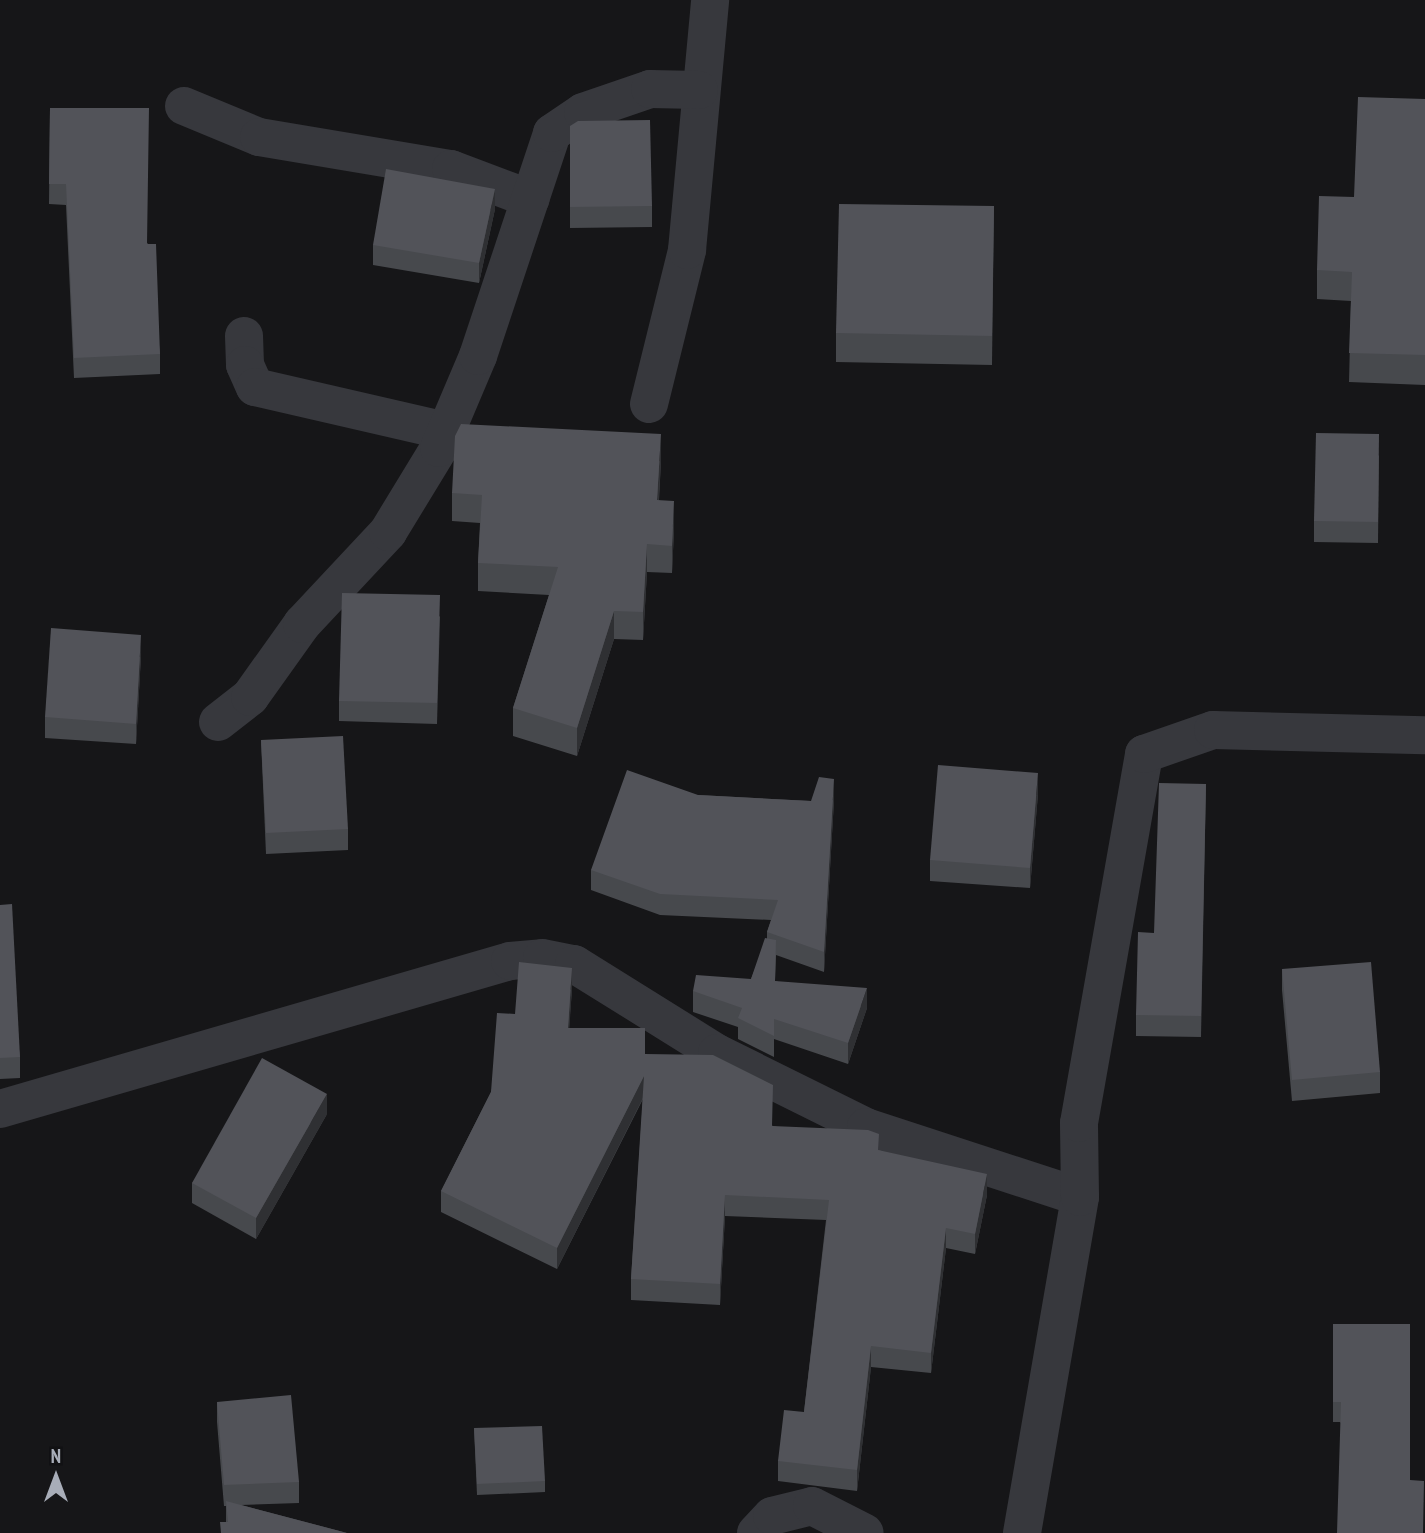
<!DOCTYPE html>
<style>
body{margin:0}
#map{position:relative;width:1425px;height:1533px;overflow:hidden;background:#161618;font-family:"PT Sans Narrow",sans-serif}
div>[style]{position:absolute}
.street>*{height:38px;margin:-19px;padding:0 19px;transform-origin:19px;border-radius:19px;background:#37383d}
.wall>*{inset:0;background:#47494d}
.shaded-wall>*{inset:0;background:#2f3033}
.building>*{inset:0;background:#525359}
span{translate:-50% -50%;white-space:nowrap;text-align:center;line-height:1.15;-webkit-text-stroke:7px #111113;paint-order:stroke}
.north{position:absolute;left:21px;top:1442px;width:70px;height:70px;-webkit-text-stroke:5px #111113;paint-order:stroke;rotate:0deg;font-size:19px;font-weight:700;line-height:28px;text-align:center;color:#a8adb8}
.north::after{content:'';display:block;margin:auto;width:24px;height:32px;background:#a8adb8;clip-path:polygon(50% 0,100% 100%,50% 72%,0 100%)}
</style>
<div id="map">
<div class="street">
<i style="left:184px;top:106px;width:81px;rotate:22.5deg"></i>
<i style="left:259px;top:137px;width:195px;rotate:9.5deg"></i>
<i style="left:451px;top:169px;width:85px;rotate:20.6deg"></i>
<i style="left:244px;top:336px;width:29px;rotate:88deg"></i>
<i style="left:245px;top:365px;width:24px;rotate:66deg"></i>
<i style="left:255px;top:387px;width:196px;rotate:13deg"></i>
<i style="left:649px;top:404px;width:159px;rotate:-76.1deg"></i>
<i style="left:687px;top:250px;width:251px;rotate:-84.7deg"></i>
<i style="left:218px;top:722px;width:41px;rotate:-38deg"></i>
<i style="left:250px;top:697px;width:90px;rotate:-54.5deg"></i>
<i style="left:302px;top:624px;width:126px;rotate:-46.9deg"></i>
<i style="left:388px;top:532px;width:98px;rotate:-58.7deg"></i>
<i style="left:439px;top:448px;width:100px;rotate:-67deg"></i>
<i style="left:478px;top:356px;width:235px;rotate:-71.6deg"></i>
<i style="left:552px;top:133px;width:37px;rotate:-34deg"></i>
<i style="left:583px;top:112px;width:71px;rotate:-18.9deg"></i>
<i style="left:650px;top:89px;width:49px;rotate:1.2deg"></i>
<i style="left:0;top:1109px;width:531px;rotate:-16.18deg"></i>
<i style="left:510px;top:961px;width:32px;rotate:-5deg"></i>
<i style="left:542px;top:958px;width:33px;rotate:11deg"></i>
<i style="left:574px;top:964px;width:168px;rotate:31.9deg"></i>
<i style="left:717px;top:1053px;width:166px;rotate:26.4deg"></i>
<i style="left:866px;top:1127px;width:225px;rotate:18.1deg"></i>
<i style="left:756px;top:1533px;width:23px;rotate:-47deg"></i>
<i style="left:772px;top:1516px;width:41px;rotate:-14deg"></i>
<i style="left:812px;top:1506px;width:59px;rotate:27deg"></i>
<i style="left:1022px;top:1533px;width:341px;rotate:-80.2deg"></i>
<i style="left:1080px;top:1197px;width:74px;rotate:-90.8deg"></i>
<i style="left:1079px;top:1123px;width:375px;rotate:-80deg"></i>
<i style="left:1144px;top:754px;width:73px;rotate:-19.2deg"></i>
<i style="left:1213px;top:730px;width:212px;rotate:1.4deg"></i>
</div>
<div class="wall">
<i style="clip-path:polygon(1425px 99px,1425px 385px,1349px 382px,1351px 301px,1317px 299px,1317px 270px)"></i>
<i style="clip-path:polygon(50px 108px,148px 244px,160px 354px,160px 374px,74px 378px,66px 205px,49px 204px)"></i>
<i style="clip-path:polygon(570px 126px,652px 206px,652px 227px,570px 228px)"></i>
<i style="clip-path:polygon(994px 206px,992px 365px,836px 362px,836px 333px)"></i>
<i style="clip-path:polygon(495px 209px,479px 283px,373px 265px,373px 245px)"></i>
<i style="clip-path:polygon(1379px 455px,1378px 543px,1314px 542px,1314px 521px)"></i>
<i style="clip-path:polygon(661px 461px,659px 500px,674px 529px,672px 573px,647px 572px,643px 640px,614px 639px,577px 756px,513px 736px,513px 708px,549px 595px,478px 591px,478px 563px,480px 523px,452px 521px,452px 493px)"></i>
<i style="clip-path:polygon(440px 616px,437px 724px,339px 721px,339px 701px)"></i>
<i style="clip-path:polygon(141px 656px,136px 744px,45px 738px,45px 717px)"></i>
<i style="clip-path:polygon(261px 740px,348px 829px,348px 850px,266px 854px)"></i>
<i style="clip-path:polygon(1206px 784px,1201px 1037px,1136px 1036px,1136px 1015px,1154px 933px)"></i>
<i style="clip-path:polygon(1038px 794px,1030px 888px,930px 881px,930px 860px)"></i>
<i style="clip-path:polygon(698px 795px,811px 801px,834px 800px,824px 972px,776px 955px,775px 981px,867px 1008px,848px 1064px,774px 1039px,774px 1057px,738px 1039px,738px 1027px,693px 1012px,693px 991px,751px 979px,767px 939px,767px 932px,771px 920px,660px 915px,591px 890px,591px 870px)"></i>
<i style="clip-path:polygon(0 905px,20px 1057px,20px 1078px,0 1079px)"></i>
<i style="clip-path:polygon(1282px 969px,1380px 1072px,1380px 1093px,1292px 1101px,1282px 990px)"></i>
<i style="clip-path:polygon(572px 989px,569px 1028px,645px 1057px,773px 1126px,879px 1150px,987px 1195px,975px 1254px,946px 1248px,931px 1373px,871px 1367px,857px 1491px,778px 1481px,778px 1461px,804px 1412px,826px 1220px,725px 1216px,720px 1305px,631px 1300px,631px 1279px,643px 1099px,557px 1269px,441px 1212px,441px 1191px,491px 1092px,515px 1014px)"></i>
<i style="clip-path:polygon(327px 1114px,256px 1239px,192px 1203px,192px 1183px)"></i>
<i style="clip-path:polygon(1333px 1324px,1410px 1480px,1424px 1502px,1340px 1422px,1333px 1422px)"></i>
<i style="clip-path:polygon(217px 1402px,299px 1482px,299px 1503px,241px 1505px,347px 1533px,226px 1522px,226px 1506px,224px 1506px,217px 1422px)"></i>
<i style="clip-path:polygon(474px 1428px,545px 1481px,545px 1492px,477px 1495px)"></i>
</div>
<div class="shaded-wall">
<i style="clip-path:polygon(495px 189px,495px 209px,479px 283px,479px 263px)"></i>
<i style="clip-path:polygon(661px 434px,661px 461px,657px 528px,657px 500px)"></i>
<i style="clip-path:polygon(674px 501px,674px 529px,672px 573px,672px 546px)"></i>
<i style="clip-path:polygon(647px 544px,647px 572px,643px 640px,643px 612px)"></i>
<i style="clip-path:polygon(614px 611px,614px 639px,577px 756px,577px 728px)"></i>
<i style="clip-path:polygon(141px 635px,141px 656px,136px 744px,136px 724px)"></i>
<i style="clip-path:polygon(1038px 773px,1038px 794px,1030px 888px,1030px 868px)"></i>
<i style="clip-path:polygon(834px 779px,834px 800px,824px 972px,824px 952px)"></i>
<i style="clip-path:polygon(572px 968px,572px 989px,568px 1049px,568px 1028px)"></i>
<i style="clip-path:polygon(867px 988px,867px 1008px,848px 1064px,848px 1043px)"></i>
<i style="clip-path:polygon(644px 1076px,644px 1096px,557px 1269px,557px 1248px)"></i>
<i style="clip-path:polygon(327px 1094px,327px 1114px,256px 1239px,256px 1218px)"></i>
<i style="clip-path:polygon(987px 1174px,987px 1195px,975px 1254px,975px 1234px)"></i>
<i style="clip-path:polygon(725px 1195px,725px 1216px,720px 1305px,720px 1284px)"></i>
<i style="clip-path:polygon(946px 1228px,946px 1248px,931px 1373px,931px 1353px)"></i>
<i style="clip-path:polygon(871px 1346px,871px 1367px,857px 1491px,857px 1470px)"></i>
</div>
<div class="building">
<i style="clip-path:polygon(1358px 97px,1425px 99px,1425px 355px,1349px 353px,1352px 272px,1317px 270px,1319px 196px,1354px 197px)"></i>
<i style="clip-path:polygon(50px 108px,149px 108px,147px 244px,156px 244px,160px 354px,74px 358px,66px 184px,49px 184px)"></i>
<i style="clip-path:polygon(650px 120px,652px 206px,570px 207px,570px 126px,578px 121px)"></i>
<i style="clip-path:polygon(386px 169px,495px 189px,479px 263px,373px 245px)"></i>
<i style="clip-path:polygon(839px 204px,994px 206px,992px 336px,836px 333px)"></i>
<i style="clip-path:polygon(461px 424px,661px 434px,657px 500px,674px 501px,672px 546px,647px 544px,643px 612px,614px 611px,577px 728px,513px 708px,558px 567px,478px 563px,482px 495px,452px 493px,455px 436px)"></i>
<i style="clip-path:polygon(1316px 433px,1379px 434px,1378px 522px,1314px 521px)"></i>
<i style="clip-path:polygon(342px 593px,440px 595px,437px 703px,339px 701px)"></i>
<i style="clip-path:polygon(51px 628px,141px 635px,136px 724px,45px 717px)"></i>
<i style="clip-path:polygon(343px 736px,348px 829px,266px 833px,261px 740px)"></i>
<i style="clip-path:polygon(938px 765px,1038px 773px,1030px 868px,930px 860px)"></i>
<i style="clip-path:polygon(627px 770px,698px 795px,811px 801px,819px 777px,834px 779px,824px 952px,767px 932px,778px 900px,660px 894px,591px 870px)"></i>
<i style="clip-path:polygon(1159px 783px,1206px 784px,1201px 1016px,1136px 1015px,1138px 932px,1154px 933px)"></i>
<i style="clip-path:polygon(12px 904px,20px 1057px,0 1058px,0 905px)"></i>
<i style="clip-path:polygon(765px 938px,776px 940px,775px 981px,867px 988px,848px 1043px,774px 1019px,774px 1036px,738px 1018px,742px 1008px,693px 991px,696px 975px,751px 979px)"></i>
<i style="clip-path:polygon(519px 962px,572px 968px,568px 1028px,645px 1028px,645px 1057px,645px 1054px,713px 1055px,773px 1085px,772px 1126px,868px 1130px,879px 1134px,878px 1150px,987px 1174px,975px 1234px,946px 1228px,931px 1353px,871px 1346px,857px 1470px,778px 1461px,784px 1410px,804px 1412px,829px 1200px,725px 1195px,720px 1284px,631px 1279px,644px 1076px,557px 1248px,441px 1191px,491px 1092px,497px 1013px,515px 1014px)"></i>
<i style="clip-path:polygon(1371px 962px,1380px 1072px,1292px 1080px,1282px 969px)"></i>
<i style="clip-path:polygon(262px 1058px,327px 1094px,256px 1218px,192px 1183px)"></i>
<i style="clip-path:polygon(1333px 1324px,1410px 1324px,1410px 1480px,1424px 1481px,1423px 1533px,1337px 1533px,1341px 1402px,1333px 1402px)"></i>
<i style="clip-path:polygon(291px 1395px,299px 1482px,224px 1485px,217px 1402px)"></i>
<i style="clip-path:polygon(542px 1426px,545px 1481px,477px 1484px,474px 1428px)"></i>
<i style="clip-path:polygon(226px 1501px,347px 1533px,221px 1533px,220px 1522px,228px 1522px)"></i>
</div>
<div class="north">N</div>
</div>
